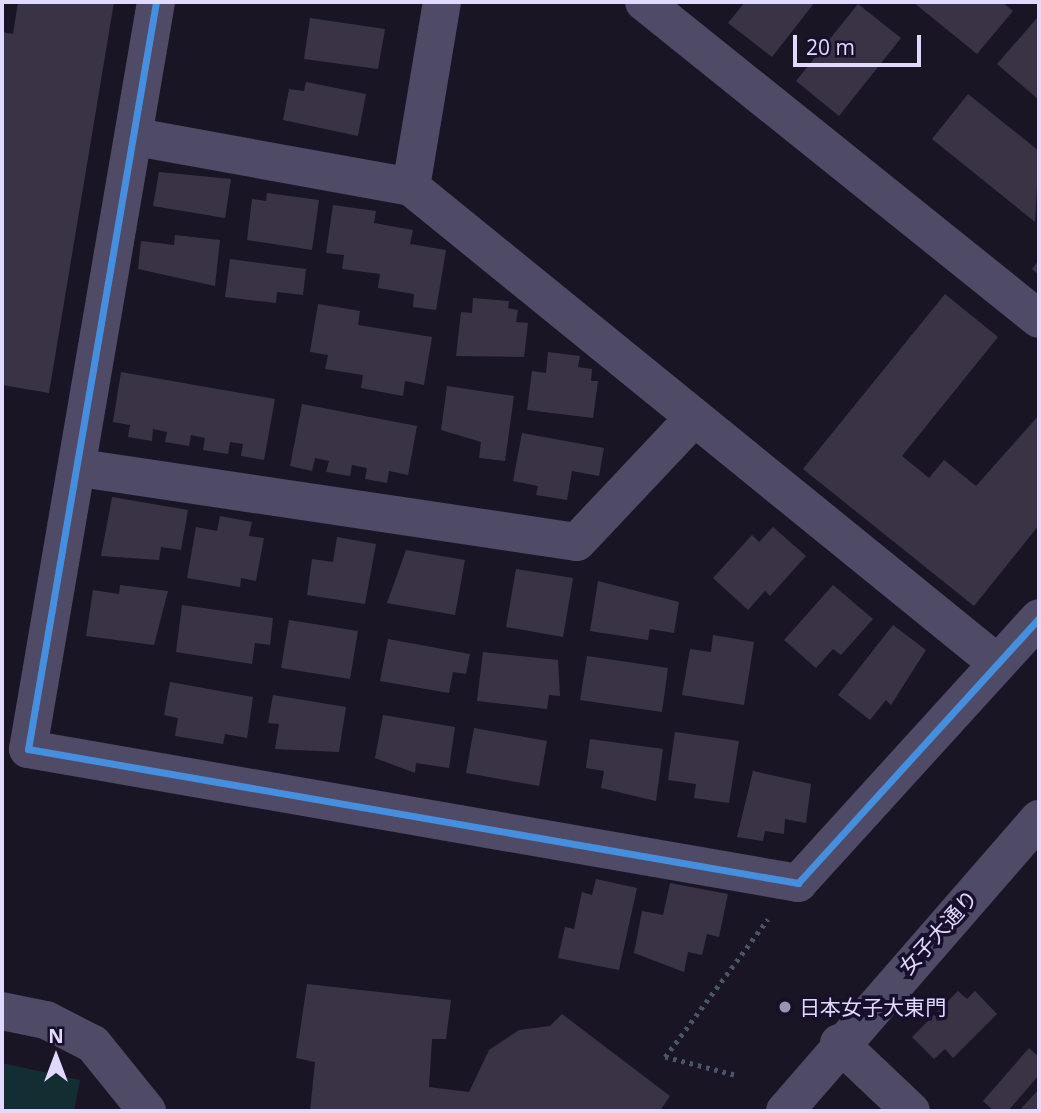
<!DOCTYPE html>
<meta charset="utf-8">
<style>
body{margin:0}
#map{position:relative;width:1041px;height:1113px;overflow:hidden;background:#1a1525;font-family:"Open Sans","Noto Sans JP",sans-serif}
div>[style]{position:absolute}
.green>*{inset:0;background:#132e33}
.building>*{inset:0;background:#3a3346}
.path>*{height:4.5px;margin-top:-2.25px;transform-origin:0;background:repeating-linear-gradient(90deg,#4a5567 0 3.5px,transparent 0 8.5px)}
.minor>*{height:38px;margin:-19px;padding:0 19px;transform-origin:19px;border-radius:19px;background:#4f4a66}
.cycleway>*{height:7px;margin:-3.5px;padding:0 3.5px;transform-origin:3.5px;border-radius:3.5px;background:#468fdf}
.dots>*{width:19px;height:19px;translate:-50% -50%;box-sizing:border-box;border:4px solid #180f2b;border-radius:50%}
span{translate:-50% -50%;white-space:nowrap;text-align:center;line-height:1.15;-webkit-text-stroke:7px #180f2b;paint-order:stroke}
.street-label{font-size:21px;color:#e2d9ff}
.poi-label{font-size:21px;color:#e2d9ff}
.left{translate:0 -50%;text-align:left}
.frame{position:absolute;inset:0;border:4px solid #e2d9ff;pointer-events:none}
.north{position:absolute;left:21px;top:1022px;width:70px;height:70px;-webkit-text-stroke:5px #180f2b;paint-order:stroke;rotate:0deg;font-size:19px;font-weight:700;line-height:28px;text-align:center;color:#e2d9ff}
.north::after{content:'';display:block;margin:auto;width:24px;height:32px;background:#e2d9ff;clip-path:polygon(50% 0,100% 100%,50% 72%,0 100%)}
.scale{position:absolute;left:793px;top:35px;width:128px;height:32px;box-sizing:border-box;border:4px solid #e2d9ff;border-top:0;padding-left:9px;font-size:21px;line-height:24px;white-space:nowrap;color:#e2d9ff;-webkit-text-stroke:5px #180f2b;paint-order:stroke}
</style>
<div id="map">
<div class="green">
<i style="clip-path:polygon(2px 1063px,80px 1080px,74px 1111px,2px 1111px)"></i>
</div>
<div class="building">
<i style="clip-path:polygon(18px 2px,114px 2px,49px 393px,2px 385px,2px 32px,13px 34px)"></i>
<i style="clip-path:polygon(745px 2px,815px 2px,772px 57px,728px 23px)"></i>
<i style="clip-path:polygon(913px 2px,1002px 2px,1013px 11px,977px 54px)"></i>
<i style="clip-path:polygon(858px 4px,901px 38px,839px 116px,796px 81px)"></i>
<i style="clip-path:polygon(310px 18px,385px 29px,378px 69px,304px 59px)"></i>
<i style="clip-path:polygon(1037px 18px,1039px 21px,1039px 100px,997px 64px)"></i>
<i style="clip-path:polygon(306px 82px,366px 94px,358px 136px,283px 120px,289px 89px,304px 91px)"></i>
<i style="clip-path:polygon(968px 94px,1039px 151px,1035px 222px,932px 139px)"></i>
<i style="clip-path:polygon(159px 172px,231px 179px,225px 218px,153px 206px)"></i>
<i style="clip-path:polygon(267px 193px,319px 200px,312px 250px,247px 240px,252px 199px,266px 201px)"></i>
<i style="clip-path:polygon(333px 205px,376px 211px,374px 223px,413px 230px,410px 244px,446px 250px,436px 310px,413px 307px,414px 294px,378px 288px,380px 274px,342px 269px,344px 255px,326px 253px)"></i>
<i style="clip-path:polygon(175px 235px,220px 240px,215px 286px,138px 269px,141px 241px,174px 245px)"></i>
<i style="clip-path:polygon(230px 259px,306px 269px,303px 295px,277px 292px,276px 303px,225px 297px)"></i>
<i style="clip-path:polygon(1039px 260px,1039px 275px,1032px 269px)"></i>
<i style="clip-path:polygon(945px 294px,998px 337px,902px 456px,929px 478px,944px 460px,976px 486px,1039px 415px,1039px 525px,974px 606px,803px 469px)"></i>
<i style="clip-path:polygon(473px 298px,509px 301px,508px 308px,518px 310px,516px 322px,528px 323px,524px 357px,456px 356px,461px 312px,472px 313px)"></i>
<i style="clip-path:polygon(318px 304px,360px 311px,358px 325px,432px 337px,424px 385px,405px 381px,403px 396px,361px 388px,363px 375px,325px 369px,328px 355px,310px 352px)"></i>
<i style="clip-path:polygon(548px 352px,580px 356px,578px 367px,592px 369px,591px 381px,598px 381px,593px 418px,527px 410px,532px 371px,546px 373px)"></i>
<i style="clip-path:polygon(121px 372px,275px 399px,264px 460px,241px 456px,243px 444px,230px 442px,228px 454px,203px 450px,205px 438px,191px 435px,189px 446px,165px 442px,167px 432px,153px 429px,152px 441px,128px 437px,130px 425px,113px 422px)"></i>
<i style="clip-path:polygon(447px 386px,514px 396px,505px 461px,479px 458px,481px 442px,441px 430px)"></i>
<i style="clip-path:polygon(302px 404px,417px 426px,408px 475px,389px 471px,387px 483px,365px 479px,367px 468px,352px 465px,350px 476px,326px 472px,329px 461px,315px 458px,312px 471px,290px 466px)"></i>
<i style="clip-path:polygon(522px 433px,604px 448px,599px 476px,572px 471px,567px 500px,536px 495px,538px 486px,513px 481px)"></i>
<i style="clip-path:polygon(112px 497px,188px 510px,181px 550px,161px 547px,159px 560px,101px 556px)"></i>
<i style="clip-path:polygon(220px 516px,252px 522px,249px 536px,264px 538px,256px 581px,241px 578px,240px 587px,187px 578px,196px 527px,217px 531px)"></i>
<i style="clip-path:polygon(773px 527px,806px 556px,770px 596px,765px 591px,748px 610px,713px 578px,752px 535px,759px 542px)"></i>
<i style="clip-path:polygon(337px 537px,376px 544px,365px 604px,307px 595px,312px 559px,333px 562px)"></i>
<i style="clip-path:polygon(406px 550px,465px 560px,455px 615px,387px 603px)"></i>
<i style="clip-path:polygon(516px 569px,573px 578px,563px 637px,506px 627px)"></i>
<i style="clip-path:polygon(598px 581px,679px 602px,674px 633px,650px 629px,648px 640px,590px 631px)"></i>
<i style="clip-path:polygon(120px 585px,168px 591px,154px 645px,86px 636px,93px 590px,119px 594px)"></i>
<i style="clip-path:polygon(833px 585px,873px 619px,841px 655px,833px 649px,816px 668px,784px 640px)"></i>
<i style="clip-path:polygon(182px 605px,273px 618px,270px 645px,255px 643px,252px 664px,176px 652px)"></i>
<i style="clip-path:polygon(289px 620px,358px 631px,350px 679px,281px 668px)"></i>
<i style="clip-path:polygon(893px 625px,926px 650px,891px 705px,886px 700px,870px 720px,838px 695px)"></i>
<i style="clip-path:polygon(713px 635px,754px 642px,744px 705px,682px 695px,690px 649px,711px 652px)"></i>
<i style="clip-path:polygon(388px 639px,470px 654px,466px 674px,453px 672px,449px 693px,380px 681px)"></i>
<i style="clip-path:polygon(483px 652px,558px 660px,560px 696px,549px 695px,547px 709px,477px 701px)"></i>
<i style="clip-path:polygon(587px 656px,668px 668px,662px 712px,580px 700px)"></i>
<i style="clip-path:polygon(170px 682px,253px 697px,247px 738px,225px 734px,223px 744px,175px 736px,178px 718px,164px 715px)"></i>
<i style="clip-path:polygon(273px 695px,346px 707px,339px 752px,275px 749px,279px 724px,268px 723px)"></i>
<i style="clip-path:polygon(383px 715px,455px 727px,449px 768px,416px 763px,415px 773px,375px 758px)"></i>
<i style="clip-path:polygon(474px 728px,547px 741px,539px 786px,466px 773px)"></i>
<i style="clip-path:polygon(675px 732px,739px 741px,729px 803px,694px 798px,696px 784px,668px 780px)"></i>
<i style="clip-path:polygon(590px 739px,663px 749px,656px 801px,601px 788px,604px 771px,586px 768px)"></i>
<i style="clip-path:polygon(753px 771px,811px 784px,806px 823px,785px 819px,784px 834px,765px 831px,763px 841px,737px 837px)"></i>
<i style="clip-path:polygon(596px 879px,637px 888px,619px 970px,558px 958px,565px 927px,574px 929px,582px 892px,592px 895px)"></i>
<i style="clip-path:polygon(670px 883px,728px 894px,719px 937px,707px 934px,702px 955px,688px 952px,684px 972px,634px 953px,642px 911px,663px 915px)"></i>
<i style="clip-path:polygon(307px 984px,451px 1000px,446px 1039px,432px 1039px,429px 1087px,469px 1092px,489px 1050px,519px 1030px,550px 1026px,562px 1014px,670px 1096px,660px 1111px,310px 1111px,315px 1062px,296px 1058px)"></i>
<i style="clip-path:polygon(958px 991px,967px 999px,975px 991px,997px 1014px,953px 1058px,945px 1049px,934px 1059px,912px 1037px)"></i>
<i style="clip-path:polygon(1029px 1048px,1039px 1057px,1039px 1075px,1008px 1111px,994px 1111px,983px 1101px)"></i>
<i style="clip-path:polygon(1039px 1089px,1039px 1111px,1019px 1111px)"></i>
</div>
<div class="path">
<i style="left:734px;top:1075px;width:71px;rotate:-165.4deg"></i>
<i style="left:665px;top:1057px;width:172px;rotate:-53.3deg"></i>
</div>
<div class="minor">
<i style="left:156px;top:2px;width:758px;rotate:99.72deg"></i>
<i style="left:28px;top:749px;width:782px;rotate:9.87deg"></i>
<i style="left:798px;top:883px;width:358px;rotate:-47.7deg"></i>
<i style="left:644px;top:2px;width:506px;rotate:38.75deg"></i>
<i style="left:136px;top:137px;width:280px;rotate:10.3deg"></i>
<i style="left:411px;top:187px;width:755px;rotate:39.09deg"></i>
<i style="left:411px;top:187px;width:188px;rotate:-80.5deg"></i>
<i style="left:80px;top:468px;width:502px;rotate:8.47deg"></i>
<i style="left:577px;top:542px;width:168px;rotate:-46.7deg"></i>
<i style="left:2px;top:1011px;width:45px;rotate:11.6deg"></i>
<i style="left:46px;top:1020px;width:53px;rotate:27.1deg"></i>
<i style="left:93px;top:1044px;width:86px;rotate:51.1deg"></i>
<i style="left:839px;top:1043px;width:99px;rotate:43.4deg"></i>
<i style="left:785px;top:1111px;width:387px;rotate:-49deg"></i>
</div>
<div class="cycleway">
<i style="left:156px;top:2px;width:758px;rotate:99.72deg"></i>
<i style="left:28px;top:749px;width:782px;rotate:9.87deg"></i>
<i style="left:798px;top:883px;width:358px;rotate:-47.7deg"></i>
</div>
<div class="dots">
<i style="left:785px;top:1007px;background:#9c94b3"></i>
</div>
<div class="street-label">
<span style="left:938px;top:932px;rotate:-48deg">女子大通り</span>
</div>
<div class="poi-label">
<span class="left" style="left:799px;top:1007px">日本女子大東門</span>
</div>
<div class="frame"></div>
<div class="north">N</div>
<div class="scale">20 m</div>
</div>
